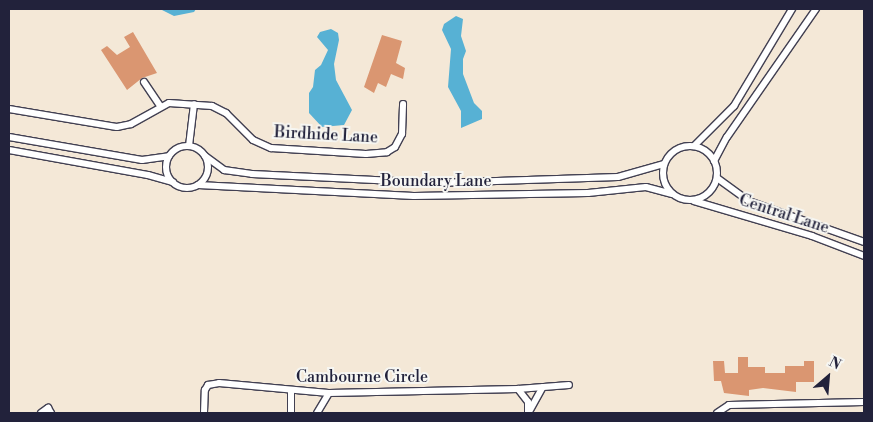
<!DOCTYPE html>
<style>
body{margin:0}
#map{position:relative;width:873px;height:422px;overflow:hidden;background:#f4e8d7;font-family:"Libre Bodoni",serif}
div>[style]{position:absolute}
.water>*{inset:0;background:#57b1d4}
.building>*{inset:0;background:#da9671}
.roads{filter:drop-shadow(1px 0 #424052) drop-shadow(-1px 0 #424052) drop-shadow(0 1px #424052) drop-shadow(0 -1px #424052)}
.street>*{height:6px;margin:-3px;padding:0 3px;transform-origin:3px;border-radius:3px;background:#fff}
.street>.ring{margin:-3px;padding:0;box-sizing:content-box;background:none;border:6px solid #fff;border-radius:50%}
span{translate:-50% -50%;white-space:nowrap;text-align:center;line-height:1.15;-webkit-text-stroke:4px #f6f6f2;paint-order:stroke}
.street-label{font-size:16px;color:#22223b}
.frame{position:absolute;inset:0;border:10px solid #22223b;pointer-events:none}
.north{position:absolute;left:803px;top:352px;width:50px;height:50px;-webkit-text-stroke:4px #f6f6f2;paint-order:stroke;rotate:27deg;font-size:14px;font-weight:700;line-height:20px;text-align:center;color:#22223b}
.north::after{content:'';display:block;margin:auto;width:18px;height:22px;background:#22223b;clip-path:polygon(50% 0,100% 100%,50% 72%,0 100%)}
</style>
<div id="map">
<div class="water">
<i style="clip-path:polygon(160px 9px,196px 9px,194px 12px,174px 16px)"></i>
<i style="clip-path:polygon(456px 16px,463px 19px,461px 36px,466px 51px,463px 59px,463px 74px,474px 103px,482px 111px,482px 119px,461px 128px,461px 111px,448px 87px,451px 49px,442px 30px,444px 24px)"></i>
<i style="clip-path:polygon(331px 29px,338px 33px,339px 40px,334px 64px,336px 80px,352px 110px,344px 125px,322px 127px,309px 113px,309px 93px,313px 87px,315px 70px,321px 65px,328px 50px,317px 37px,320px 32px)"></i>
</div>
<div class="building">
<i style="clip-path:polygon(133px 32px,157px 73px,142px 78px,127px 90px,101px 50px,107px 46px,117px 55px,130px 47px,124px 37px)"></i>
<i style="clip-path:polygon(382px 35px,402px 41px,396px 63px,405px 68px,403px 79px,391px 74px,386px 87px,378px 83px,374px 93px,364px 87px)"></i>
<i style="clip-path:polygon(738px 357px,748px 357px,748px 367px,765px 367px,765px 373px,785px 373px,785px 366px,804px 366px,804px 361px,814px 361px,814px 382px,796px 382px,796px 392px,763px 388px,749px 390px,749px 396px,724px 393px,721px 381px,714px 381px,713px 361px,724px 361px,725px 373px,738px 373px)"></i>
</div>
<div class="roads">
<div class="street">
<i style="left:144px;top:82px;width:29px;rotate:56deg"></i>
<i style="left:9px;top:109px;width:109px;rotate:9.5deg"></i>
<i style="left:117px;top:127px;width:14px;rotate:-12deg"></i>
<i style="left:131px;top:124px;width:43px;rotate:-28.9deg"></i>
<i style="left:169px;top:103px;width:43px;rotate:4deg"></i>
<i style="left:212px;top:106px;width:16px;rotate:27deg"></i>
<i style="left:226px;top:113px;width:38px;rotate:45deg"></i>
<i style="left:253px;top:140px;width:20px;rotate:24deg"></i>
<i style="left:271px;top:148px;width:95px;rotate:3.6deg"></i>
<i style="left:366px;top:154px;width:21px;rotate:-5deg"></i>
<i style="left:387px;top:152px;width:9px;rotate:-32deg"></i>
<i style="left:395px;top:147px;width:15px;rotate:-62deg"></i>
<i style="left:402px;top:134px;width:30px;rotate:-88deg"></i>
<i style="left:9px;top:137px;width:135px;rotate:9.8deg"></i>
<i style="left:142px;top:160px;width:27px;rotate:-8deg"></i>
<i class="ring" style="left:663px;top:146px;width:48px;height:48px"></i>
<i style="left:189px;top:146px;width:42px;rotate:-83.2deg"></i>
<i style="left:694px;top:146px;width:57px;rotate:-45deg"></i>
<i style="left:734px;top:106px;width:113px;rotate:-59.1deg"></i>
<i class="ring" style="left:166px;top:146px;width:36px;height:36px"></i>
<i style="left:9px;top:150px;width:141px;rotate:10.2deg"></i>
<i style="left:148px;top:175px;width:26px;rotate:16deg"></i>
<i style="left:205px;top:156px;width:24px;rotate:36deg"></i>
<i style="left:224px;top:170px;width:28px;rotate:8deg"></i>
<i style="left:252px;top:174px;width:184px;rotate:2.8deg"></i>
<i style="left:436px;top:183px;width:182px;rotate:-1.9deg"></i>
<i style="left:618px;top:177px;width:48px;rotate:-15.8deg"></i>
<i style="left:714px;top:161px;width:27px;rotate:-62deg"></i>
<i style="left:727px;top:137px;width:156px;rotate:-55.2deg"></i>
<i style="left:717px;top:178px;width:39px;rotate:36deg"></i>
<i style="left:749px;top:201px;width:122px;rotate:19.6deg"></i>
<i style="left:198px;top:185px;width:216px;rotate:2.9deg"></i>
<i style="left:414px;top:196px;width:174px;rotate:-1deg"></i>
<i style="left:588px;top:193px;width:58px;rotate:-5.9deg"></i>
<i style="left:646px;top:187px;width:27px;rotate:15deg"></i>
<i style="left:694px;top:201px;width:123px;rotate:16.5deg"></i>
<i style="left:812px;top:236px;width:56px;rotate:21deg"></i>
<i style="left:518px;top:389px;width:51px;rotate:-4.5deg"></i>
<i style="left:530px;top:410px;width:26px;rotate:-61deg"></i>
<i style="left:41px;top:413px;width:9px;rotate:-36deg"></i>
<i style="left:48px;top:408px;width:6px;rotate:59deg"></i>
<i style="left:204px;top:413px;width:23px;rotate:-88deg"></i>
<i style="left:205px;top:390px;width:6px;rotate:-59deg"></i>
<i style="left:208px;top:385px;width:11px;rotate:-10deg"></i>
<i style="left:219px;top:383px;width:110px;rotate:5.2deg"></i>
<i style="left:329px;top:393px;width:189px;rotate:-1.2deg"></i>
<i style="left:518px;top:389px;width:16px;rotate:52deg"></i>
<i style="left:528px;top:402px;width:11px;rotate:90deg"></i>
<i style="left:291px;top:413px;width:22px;rotate:-90deg"></i>
<i style="left:317px;top:413px;width:23px;rotate:-59deg"></i>
<i style="left:717px;top:413px;width:14px;rotate:-34deg"></i>
<i style="left:729px;top:405px;width:135px;rotate:-1.3deg"></i>
</div>
</div>
<div class="street-label">
<span style="left:326px;top:135px;rotate:3deg">Birdhide Lane</span>
<span style="left:436px;top:181px">Boundary Lane</span>
<span style="left:784px;top:214px;rotate:18deg">Central Lane</span>
<span style="left:362px;top:377px">Cambourne Circle</span>
</div>
<div class="frame"></div>
<div class="north">N</div>
</div>
